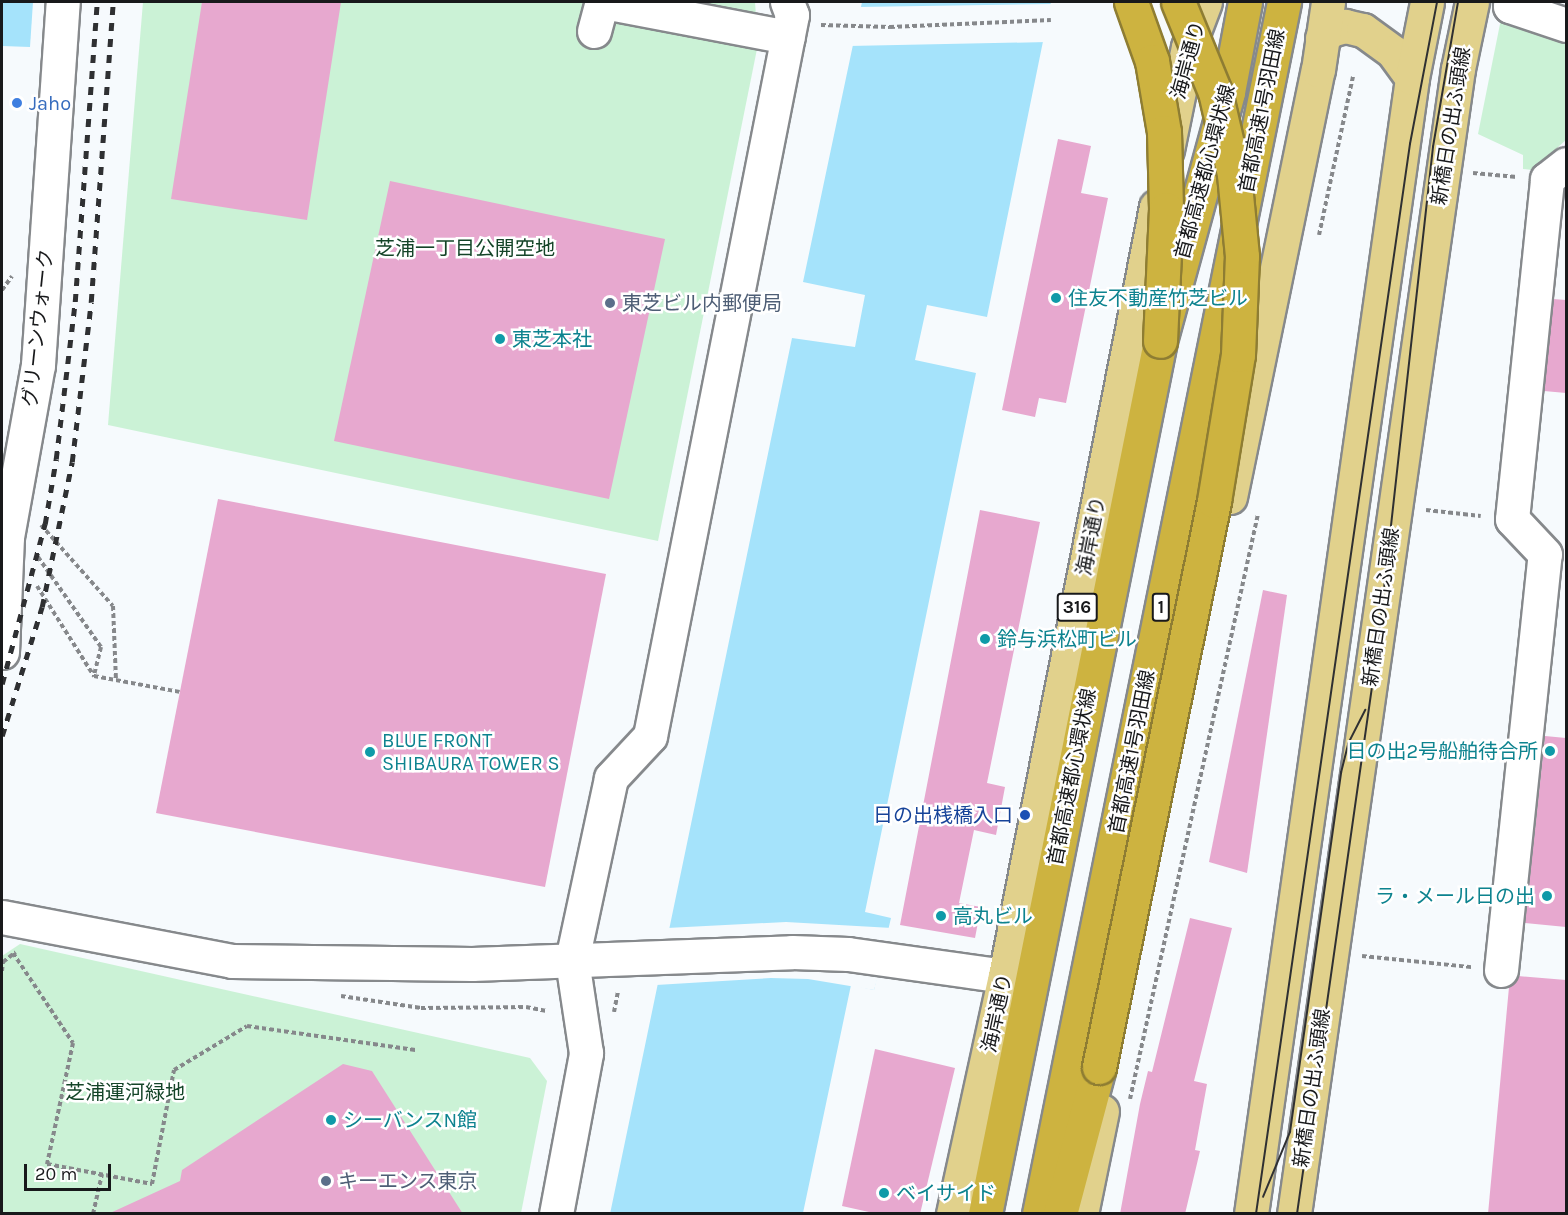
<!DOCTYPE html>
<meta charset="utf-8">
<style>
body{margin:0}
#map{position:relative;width:1568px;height:1215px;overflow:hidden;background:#f6fafd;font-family:Karla,"Noto Sans JP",sans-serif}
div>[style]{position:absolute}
.green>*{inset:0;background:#cbf2d6}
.water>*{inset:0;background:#a5e3fb}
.pier>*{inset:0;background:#f6fafd}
.building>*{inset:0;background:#e7a8cf}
.path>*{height:4px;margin-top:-2px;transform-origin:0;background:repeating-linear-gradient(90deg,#86888b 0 4.5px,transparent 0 7.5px)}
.roads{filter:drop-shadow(2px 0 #86898c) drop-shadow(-2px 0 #86898c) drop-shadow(0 2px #86898c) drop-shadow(0 -2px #86898c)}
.minor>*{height:33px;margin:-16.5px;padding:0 16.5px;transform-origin:16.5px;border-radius:16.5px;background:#fff}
.major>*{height:33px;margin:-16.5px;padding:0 16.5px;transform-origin:16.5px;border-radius:16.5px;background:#e1d18c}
.highway>*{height:33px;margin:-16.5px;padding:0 16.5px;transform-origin:16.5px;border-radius:16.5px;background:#cdb340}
.tram>*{height:1.5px;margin:-0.75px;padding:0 0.75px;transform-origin:0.75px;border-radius:0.75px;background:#2f3032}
.rail>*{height:4.5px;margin-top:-2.25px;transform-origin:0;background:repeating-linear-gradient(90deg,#2f3032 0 8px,transparent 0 16px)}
.bridges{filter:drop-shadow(2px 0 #8e7d33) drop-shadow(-2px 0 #8e7d33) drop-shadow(0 2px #8e7d33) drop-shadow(0 -2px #8e7d33)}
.highway-bridge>*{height:33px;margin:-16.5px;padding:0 16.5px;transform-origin:16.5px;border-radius:16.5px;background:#cdb340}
.dots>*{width:16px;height:16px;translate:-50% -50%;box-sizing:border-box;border:3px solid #fff;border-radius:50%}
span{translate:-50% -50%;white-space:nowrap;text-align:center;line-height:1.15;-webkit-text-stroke:5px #fff;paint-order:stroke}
.shield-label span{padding:2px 4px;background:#fff;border:2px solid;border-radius:4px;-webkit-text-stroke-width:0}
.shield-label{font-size:18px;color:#18191b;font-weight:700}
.street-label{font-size:20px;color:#18191b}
.shop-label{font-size:20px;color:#366cbe}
.left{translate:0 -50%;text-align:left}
.park-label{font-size:20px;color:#144428}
.culture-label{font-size:20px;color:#0d838f}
.right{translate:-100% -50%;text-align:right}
.service-label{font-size:20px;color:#4e5e75}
.transit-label{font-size:20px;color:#164399}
.frame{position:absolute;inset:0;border:3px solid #18191b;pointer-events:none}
.scale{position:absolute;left:24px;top:1164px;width:87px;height:27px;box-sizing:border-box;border:3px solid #18191b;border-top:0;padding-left:8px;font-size:18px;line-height:21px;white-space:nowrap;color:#18191b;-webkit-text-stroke:4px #fff;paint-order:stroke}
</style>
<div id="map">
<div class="green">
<i style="clip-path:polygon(143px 2px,755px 2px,758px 44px,658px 541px,108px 425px)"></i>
<i style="clip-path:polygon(1502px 14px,1566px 32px,1566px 140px,1532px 170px,1523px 169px,1523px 155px,1478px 134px)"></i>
<i style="clip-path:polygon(20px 944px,530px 1058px,547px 1081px,521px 1213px,2px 1214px,2px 956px)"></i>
</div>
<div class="water">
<i style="clip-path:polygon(2px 2px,33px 2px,30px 47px,2px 46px)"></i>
<i style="clip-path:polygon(862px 2px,1051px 2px,987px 317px,927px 305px,915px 360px,976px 373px,865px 912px,891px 918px,874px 990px,851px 985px,803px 1213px,610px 1214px,792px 338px,855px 347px,865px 295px,803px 282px)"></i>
</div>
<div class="pier">
<i style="clip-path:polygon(1054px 4px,1047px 42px,849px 46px,858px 7px)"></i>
<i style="clip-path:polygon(786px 922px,892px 928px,874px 990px,808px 979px,771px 978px,656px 985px,667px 928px)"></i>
</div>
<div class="building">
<i style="clip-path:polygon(202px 2px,341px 2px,307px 220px,171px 199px)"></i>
<i style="clip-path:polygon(1058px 139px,1091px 146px,1081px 193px,1108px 198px,1066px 403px,1039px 398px,1035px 417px,1002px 410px)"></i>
<i style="clip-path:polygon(390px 181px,665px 239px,609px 499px,334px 441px)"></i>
<i style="clip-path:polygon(1553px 299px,1566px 300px,1566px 393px,1544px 391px)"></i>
<i style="clip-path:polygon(218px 499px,606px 574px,545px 887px,156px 813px)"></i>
<i style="clip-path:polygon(980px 510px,1040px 522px,987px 783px,1005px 787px,996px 835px,974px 830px,959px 903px,981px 907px,975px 938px,900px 925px)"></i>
<i style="clip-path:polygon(1263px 590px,1287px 595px,1247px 873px,1209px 862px)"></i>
<i style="clip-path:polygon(1545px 736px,1566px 738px,1566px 927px,1525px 923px)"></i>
<i style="clip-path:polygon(1190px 918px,1232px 928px,1194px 1081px,1207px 1084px,1195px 1150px,1200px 1151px,1185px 1214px,1120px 1214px,1140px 1104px,1148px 1071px,1152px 1072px)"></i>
<i style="clip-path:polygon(1518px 976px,1566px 980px,1566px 1214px,1488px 1214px,1509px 987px)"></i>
<i style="clip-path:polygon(875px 1049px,955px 1068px,920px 1214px,878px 1214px,842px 1206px)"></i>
<i style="clip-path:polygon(343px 1064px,372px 1071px,463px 1214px,108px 1214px,180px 1181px,182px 1170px)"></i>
</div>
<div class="path">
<i style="left:821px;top:25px;width:69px;rotate:1.7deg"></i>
<i style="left:890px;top:27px;width:161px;rotate:-2.5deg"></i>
<i style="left:1473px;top:173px;width:44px;rotate:5.2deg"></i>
<i style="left:1319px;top:235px;width:162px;rotate:-77.9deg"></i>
<i style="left:2px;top:290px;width:17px;rotate:-54deg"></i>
<i style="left:1426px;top:510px;width:55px;rotate:6.2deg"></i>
<i style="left:41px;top:525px;width:108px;rotate:48.4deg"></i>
<i style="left:113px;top:606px;width:74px;rotate:87.7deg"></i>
<i style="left:38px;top:557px;width:110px;rotate:55deg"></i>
<i style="left:101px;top:647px;width:29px;rotate:104deg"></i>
<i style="left:37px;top:586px;width:107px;rotate:57.7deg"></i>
<i style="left:94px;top:676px;width:87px;rotate:10.5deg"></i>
<i style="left:13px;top:953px;width:108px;rotate:56.3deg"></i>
<i style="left:73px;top:1043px;width:124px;rotate:102.1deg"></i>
<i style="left:47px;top:1164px;width:107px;rotate:10.8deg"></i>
<i style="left:152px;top:1184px;width:116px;rotate:-79.1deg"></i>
<i style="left:174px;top:1070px;width:85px;rotate:-31.1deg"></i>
<i style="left:247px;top:1026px;width:170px;rotate:8.1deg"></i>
<i style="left:1362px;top:956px;width:110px;rotate:5.8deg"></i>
<i style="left:2px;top:971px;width:9px;rotate:-84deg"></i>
<i style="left:3px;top:962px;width:16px;rotate:-38deg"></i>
<i style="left:341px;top:996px;width:81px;rotate:8.5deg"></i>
<i style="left:421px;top:1008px;width:105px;rotate:-0.5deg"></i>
<i style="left:526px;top:1007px;width:21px;rotate:11deg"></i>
<i style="left:614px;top:1012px;width:21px;rotate:-79deg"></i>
<i style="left:1130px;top:1099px;width:599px;rotate:-77.66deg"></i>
<i style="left:93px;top:1214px;width:41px;rotate:-77.3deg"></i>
</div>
<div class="roads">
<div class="minor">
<i style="left:604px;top:2px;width:187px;rotate:10.8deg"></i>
<i style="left:1511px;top:2px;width:4px;rotate:104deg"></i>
<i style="left:1510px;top:6px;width:59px;rotate:18.7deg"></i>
<i style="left:594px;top:31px;width:30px;rotate:-75deg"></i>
<i style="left:2px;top:652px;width:115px;rotate:-87.5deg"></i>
<i style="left:7px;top:537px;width:175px;rotate:-79.8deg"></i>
<i style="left:38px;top:365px;width:364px;rotate:-86.1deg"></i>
<i style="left:2px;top:917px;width:234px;rotate:10.8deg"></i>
<i style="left:232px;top:961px;width:240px;rotate:0.7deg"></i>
<i style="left:472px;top:964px;width:320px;rotate:-2.1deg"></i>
<i style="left:792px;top:952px;width:56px;rotate:2deg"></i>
<i style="left:848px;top:954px;width:159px;rotate:8deg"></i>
<i style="left:1501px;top:970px;width:418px;rotate:-84deg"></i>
<i style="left:1545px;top:554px;width:48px;rotate:-133.3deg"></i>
<i style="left:1512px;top:519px;width:342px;rotate:-84.1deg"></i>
<i style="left:1547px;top:179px;width:24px;rotate:-38deg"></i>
<i style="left:556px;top:1214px;width:164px;rotate:-79.4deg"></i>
<i style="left:586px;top:1053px;width:94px;rotate:-98.6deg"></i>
<i style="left:572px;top:960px;width:186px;rotate:-77.9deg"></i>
<i style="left:611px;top:778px;width:57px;rotate:-47.1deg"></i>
<i style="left:650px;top:736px;width:735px;rotate:-78.86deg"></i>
<i style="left:792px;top:15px;width:14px;rotate:-111deg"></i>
</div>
<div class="major">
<i style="left:1322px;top:38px;width:12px;rotate:-42deg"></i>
<i style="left:1331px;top:30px;width:15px;rotate:-16deg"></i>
<i style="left:1345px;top:26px;width:18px;rotate:13deg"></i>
<i style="left:1363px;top:30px;width:37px;rotate:36deg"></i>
<i style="left:1393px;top:52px;width:32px;rotate:54deg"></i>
<i style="left:1167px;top:150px;width:105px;rotate:-78.5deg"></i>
<i style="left:1188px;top:47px;width:48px;rotate:-69.3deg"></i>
<i style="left:1230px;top:497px;width:436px;rotate:-78.4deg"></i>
<i style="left:1318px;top:70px;width:69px;rotate:-81.6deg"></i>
<i style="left:953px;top:1214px;width:244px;rotate:-77.7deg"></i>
<i style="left:1005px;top:976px;width:784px;rotate:-78.89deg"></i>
<i style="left:1081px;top:1214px;width:105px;rotate:-78.5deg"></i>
<i style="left:1251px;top:1214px;width:1147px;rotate:-81.93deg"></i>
<i style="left:1412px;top:78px;width:77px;rotate:-78.8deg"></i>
<i style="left:1294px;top:1214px;width:1157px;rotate:-81.85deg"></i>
<i style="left:1458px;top:69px;width:68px;rotate:-78.2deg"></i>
</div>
<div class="highway">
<i style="left:985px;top:1214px;width:890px;rotate:-78.66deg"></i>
<i style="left:1160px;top:341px;width:258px;rotate:-74.7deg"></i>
<i style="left:1228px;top:92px;width:92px;rotate:-79.3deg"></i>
<i style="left:1039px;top:1214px;width:1237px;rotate:-78.57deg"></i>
<i style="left:1060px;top:1214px;width:152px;rotate:-75.1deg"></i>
</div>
</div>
<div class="tram">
<i style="left:1263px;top:1197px;width:70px;rotate:-67.4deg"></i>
<i style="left:1290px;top:1132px;width:363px;rotate:-81.9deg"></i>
<i style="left:1341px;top:773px;width:30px;rotate:-76deg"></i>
<i style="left:1348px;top:744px;width:38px;rotate:-63deg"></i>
<i style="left:1256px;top:1214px;width:1081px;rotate:-81.81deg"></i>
<i style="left:1410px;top:144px;width:145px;rotate:-79.2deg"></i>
<i style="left:1297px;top:1214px;width:568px;rotate:-81.9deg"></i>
<i style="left:1377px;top:652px;width:508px;rotate:-83.67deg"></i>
<i style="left:1433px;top:147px;width:147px;rotate:-80.2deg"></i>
</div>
<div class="rail">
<i style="left:2px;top:684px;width:166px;rotate:-75deg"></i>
<i style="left:45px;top:524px;width:66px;rotate:-80.4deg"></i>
<i style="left:56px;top:459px;width:158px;rotate:-83.1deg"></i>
<i style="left:75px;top:302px;width:301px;rotate:-85.8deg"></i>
<i style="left:2px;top:736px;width:135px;rotate:-72.8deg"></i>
<i style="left:42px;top:607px;width:148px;rotate:-78.3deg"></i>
<i style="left:72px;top:462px;width:161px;rotate:-83.2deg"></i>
<i style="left:91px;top:302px;width:301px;rotate:-85.8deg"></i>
</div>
<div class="bridges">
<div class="highway-bridge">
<i style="left:1131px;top:2px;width:63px;rotate:70.4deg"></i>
<i style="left:1152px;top:61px;width:72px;rotate:80.4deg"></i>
<i style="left:1164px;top:132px;width:77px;rotate:88.5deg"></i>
<i style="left:1166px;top:209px;width:132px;rotate:92.6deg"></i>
<i style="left:1099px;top:1067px;width:578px;rotate:-78.51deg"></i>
<i style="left:1214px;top:501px;width:148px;rotate:-80.7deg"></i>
<i style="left:1238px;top:355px;width:99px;rotate:-87.7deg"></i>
<i style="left:1242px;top:256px;width:82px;rotate:-95.6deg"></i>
<i style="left:1234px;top:174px;width:84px;rotate:-103deg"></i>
<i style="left:1215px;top:92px;width:97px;rotate:-112.3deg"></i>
</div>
</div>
<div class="dots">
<i style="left:17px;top:103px;background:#3f7fe0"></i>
<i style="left:1056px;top:298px;background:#0f9aa8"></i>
<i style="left:610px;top:303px;background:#5c6f8a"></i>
<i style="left:500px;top:339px;background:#0f9aa8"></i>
<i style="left:985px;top:639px;background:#0f9aa8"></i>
<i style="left:1550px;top:751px;background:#0f9aa8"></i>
<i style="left:370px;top:752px;background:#0f9aa8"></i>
<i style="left:1025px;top:815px;background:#1a4fb4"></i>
<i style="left:1547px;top:896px;background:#0f9aa8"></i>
<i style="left:941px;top:916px;background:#0f9aa8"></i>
<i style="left:331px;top:1120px;background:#0f9aa8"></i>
<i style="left:326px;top:1181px;background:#5c6f8a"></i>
<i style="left:884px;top:1193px;background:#0f9aa8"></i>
</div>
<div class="shield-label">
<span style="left:1077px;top:607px">316</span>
<span style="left:1161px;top:607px">1</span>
</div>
<div class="street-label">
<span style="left:1188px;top:60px;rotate:-75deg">海岸通り</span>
<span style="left:1262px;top:111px;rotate:-79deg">首都高速1号羽田線</span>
<span style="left:1451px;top:126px;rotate:-81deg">新橋日の出ふ頭線</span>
<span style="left:1205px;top:172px;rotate:-75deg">首都高速都心環状線</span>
<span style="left:38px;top:328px;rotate:-84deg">グリーンウォーク</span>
<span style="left:1091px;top:536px;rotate:-79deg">海岸通り</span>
<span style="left:1381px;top:607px;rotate:-82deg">新橋日の出ふ頭線</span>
<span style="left:1132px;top:752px;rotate:-79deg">首都高速1号羽田線</span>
<span style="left:1072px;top:777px;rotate:-79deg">首都高速都心環状線</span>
<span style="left:997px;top:1013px;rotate:-78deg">海岸通り</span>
<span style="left:1312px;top:1088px;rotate:-82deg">新橋日の出ふ頭線</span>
</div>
<div class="shop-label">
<span class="left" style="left:29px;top:103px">Jaho</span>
</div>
<div class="park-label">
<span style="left:465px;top:248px">芝浦一丁目公開空地</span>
<span style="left:125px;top:1092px">芝浦運河緑地</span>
</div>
<div class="culture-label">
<span class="left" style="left:1068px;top:298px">住友不動産竹芝ビル</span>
<span class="left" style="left:512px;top:339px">東芝本社</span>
<span class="left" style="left:997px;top:639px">鈴与浜松町ビル</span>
<span class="left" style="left:382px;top:752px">BLUE FRONT<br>SHIBAURA TOWER S</span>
<span class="right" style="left:1538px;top:751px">日の出2号船舶待合所</span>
<span class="right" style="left:1535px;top:896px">ラ・メール日の出</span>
<span class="left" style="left:953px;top:916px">高丸ビル</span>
<span class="left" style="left:343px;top:1120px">シーバンスN館</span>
<span class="left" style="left:896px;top:1193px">ベイサイド</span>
</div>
<div class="service-label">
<span class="left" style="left:622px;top:303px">東芝ビル内郵便局</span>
<span class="left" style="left:338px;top:1181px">キーエンス東京</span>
</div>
<div class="transit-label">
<span class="right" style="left:1013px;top:815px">日の出桟橋入口</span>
</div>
<div class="frame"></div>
<div class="scale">20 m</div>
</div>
